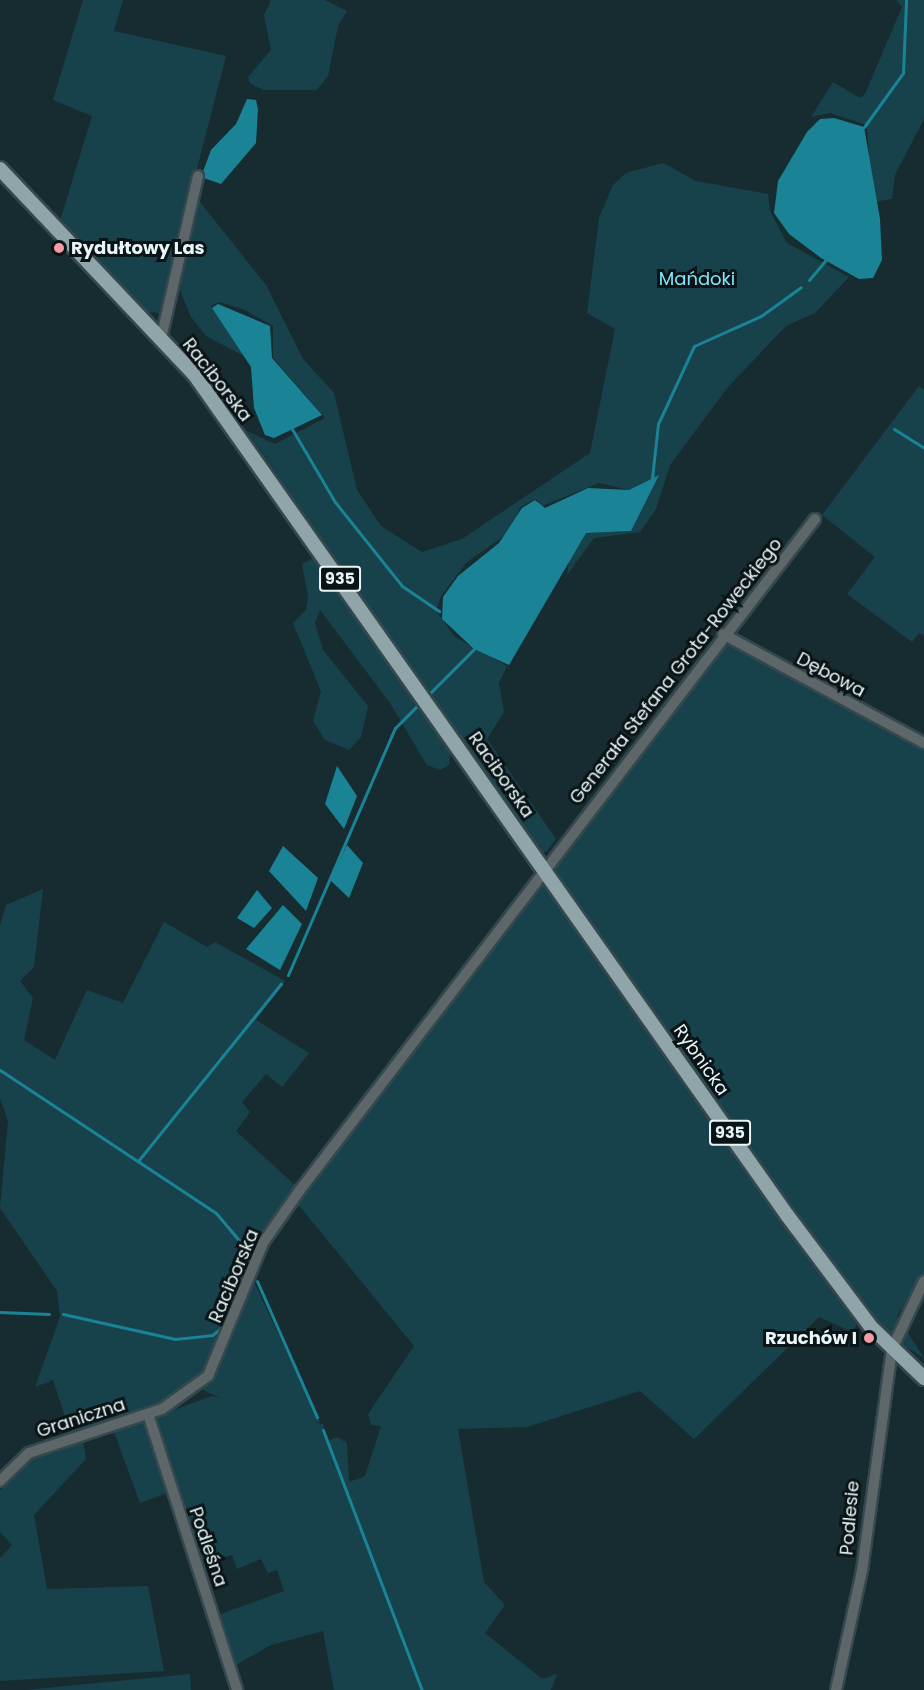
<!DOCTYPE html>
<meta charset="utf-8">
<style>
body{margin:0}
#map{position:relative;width:924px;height:1690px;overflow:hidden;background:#172c31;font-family:Poppins,sans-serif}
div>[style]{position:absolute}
.green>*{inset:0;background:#17424b}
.water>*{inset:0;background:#1a8396}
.stream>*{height:3px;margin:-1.5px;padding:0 1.5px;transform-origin:1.5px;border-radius:1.5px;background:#1a8396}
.roads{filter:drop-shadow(2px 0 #34484d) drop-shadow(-2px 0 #34484d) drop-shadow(0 2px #34484d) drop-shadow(0 -2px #34484d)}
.minor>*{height:10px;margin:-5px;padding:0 5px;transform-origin:5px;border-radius:5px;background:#5d6769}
.major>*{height:14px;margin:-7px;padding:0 7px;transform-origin:7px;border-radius:7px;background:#90a5aa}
.dots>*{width:16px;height:16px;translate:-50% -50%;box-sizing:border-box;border:3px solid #0a1315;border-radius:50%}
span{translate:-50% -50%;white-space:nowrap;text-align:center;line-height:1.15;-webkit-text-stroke:6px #0a1315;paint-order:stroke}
.shield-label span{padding:2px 4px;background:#0a1315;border:2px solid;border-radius:4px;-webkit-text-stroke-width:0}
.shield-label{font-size:16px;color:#e9f6f9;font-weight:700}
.poi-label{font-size:18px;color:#e9f6f9;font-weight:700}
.left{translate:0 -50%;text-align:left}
.right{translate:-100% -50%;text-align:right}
.park-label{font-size:18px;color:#83e6fc}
.street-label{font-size:18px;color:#e9f6f9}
</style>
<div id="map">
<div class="green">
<i style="clip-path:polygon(83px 0,123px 0,114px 31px,226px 56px,160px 313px,145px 312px,60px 221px,92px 116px,53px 100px)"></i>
<i style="clip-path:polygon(271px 0,325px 0,347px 11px,338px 26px,328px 76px,317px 90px,263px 90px,250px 83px,248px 77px,271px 50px,264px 15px)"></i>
<i style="clip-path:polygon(896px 0,924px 0,924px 119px,895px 175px,892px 199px,872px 202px,867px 125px,830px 113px,811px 117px,833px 82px,860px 98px,865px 94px,902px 7px)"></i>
<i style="clip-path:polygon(663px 163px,696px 181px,768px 194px,770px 211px,787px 243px,849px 277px,815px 313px,786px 326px,728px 387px,670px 465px,656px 509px,640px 532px,594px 538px,567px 575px,570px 553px,586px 533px,631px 531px,658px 475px,629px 490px,599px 483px,542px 506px,536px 499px,520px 507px,512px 530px,466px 563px,441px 596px,436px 611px,455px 637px,507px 666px,499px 683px,504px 712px,487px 739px,556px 839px,546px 852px,538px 852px,247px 431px,275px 444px,325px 418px,273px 358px,273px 326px,245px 310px,219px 302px,211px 306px,244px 356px,206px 336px,191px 317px,180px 290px,196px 197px,266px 285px,303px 359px,334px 393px,357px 490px,381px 526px,422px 552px,462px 539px,590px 453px,615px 329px,587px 313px,599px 218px,613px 185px,626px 173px)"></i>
<i style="clip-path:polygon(919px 386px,924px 390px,924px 636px,919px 633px,912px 642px,847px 594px,875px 557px,822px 515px)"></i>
<i style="clip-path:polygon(322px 554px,452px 738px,449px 765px,440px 770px,427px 765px,390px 703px,320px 610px,315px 623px,323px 650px,368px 706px,361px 737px,349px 750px,325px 740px,313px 721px,321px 691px,293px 623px,306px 610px,308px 597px,302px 564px)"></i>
<i style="clip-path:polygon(720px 640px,924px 749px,924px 1275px,897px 1316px,924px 1358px,887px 1335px,793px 1212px,549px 870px)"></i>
<i style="clip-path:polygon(544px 882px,857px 1325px,852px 1332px,819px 1317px,694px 1439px,640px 1391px,527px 1427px,458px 1429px,484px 1582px,505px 1605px,485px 1633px,542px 1679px,557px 1674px,551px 1690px,334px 1690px,323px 1631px,271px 1645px,234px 1666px,218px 1615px,284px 1591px,277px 1570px,268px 1573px,261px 1559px,237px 1569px,232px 1555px,197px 1564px,169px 1492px,140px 1503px,114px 1432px,212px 1396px,220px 1398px,203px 1390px,220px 1364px,253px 1280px,320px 1422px,315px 1422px,323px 1424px,327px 1442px,337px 1437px,347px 1443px,349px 1482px,365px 1476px,381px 1426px,371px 1425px,368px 1414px,414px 1346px,297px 1203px)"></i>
<i style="clip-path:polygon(43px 889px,34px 967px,20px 981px,33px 998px,24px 1040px,55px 1060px,87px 990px,123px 1003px,164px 922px,207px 947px,215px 942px,285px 981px,256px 1020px,309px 1053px,282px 1087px,266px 1074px,242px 1102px,250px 1112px,236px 1131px,300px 1190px,263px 1243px,208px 1376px,143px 1412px,70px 1432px,53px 1380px,35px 1387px,60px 1317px,57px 1291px,0 1208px,8px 1121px,0 1098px,0 926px,6px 905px)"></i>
<i style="clip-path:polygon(83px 1441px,86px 1459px,34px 1515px,47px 1589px,148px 1586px,164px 1671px,0 1681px,0 1558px,12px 1545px,0 1532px,0 1490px,37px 1455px)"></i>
<i style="clip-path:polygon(190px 1674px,191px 1690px,25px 1690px)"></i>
</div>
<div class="water">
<i style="clip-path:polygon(247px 99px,256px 100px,258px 109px,256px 143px,221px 184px,201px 177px,211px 150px,236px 124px)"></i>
<i style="clip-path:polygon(834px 118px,864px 127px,880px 219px,882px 260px,873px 278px,859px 279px,821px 258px,789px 234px,774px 213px,778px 181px,807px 132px,820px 119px)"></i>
<i style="clip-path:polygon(218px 304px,270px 326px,272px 358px,322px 415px,274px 438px,265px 435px,254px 408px,251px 367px,212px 308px)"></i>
<i style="clip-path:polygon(659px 475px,631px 531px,586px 533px,509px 665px,474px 649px,442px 619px,443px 597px,458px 576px,499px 543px,522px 508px,535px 500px,545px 508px,588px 488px,629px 490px)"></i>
<i style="clip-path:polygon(337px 766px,357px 796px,344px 829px,325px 804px)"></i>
<i style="clip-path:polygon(347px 845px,363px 863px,349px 898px,330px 880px)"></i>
<i style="clip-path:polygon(283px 846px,318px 878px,306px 911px,269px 871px)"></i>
<i style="clip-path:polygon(257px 890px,272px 908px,254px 928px,237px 918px)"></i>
<i style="clip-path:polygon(283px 905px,302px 924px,280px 970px,246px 949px)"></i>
</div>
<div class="stream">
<i style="left:864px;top:127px;width:67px;rotate:-54.2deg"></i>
<i style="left:903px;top:73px;width:73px;rotate:-87.6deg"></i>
<i style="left:809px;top:280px;width:26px;rotate:-50deg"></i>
<i style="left:292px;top:429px;width:85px;rotate:59.5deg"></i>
<i style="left:335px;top:502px;width:107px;rotate:51.4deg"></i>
<i style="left:402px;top:586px;width:45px;rotate:34deg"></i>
<i style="left:894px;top:429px;width:36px;rotate:32deg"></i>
<i style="left:652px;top:478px;width:54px;rotate:-83.7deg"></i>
<i style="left:658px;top:424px;width:86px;rotate:-65.2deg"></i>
<i style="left:694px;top:346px;width:73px;rotate:-24.1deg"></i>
<i style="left:761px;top:316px;width:49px;rotate:-35.9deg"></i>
<i style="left:430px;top:693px;width:62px;rotate:-45deg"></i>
<i style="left:288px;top:975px;width:269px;rotate:-66.6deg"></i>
<i style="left:395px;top:728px;width:33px;rotate:-45deg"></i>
<i style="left:0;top:1070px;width:259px;rotate:33.5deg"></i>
<i style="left:216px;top:1213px;width:35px;rotate:50deg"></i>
<i style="left:239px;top:1240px;width:27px;rotate:70deg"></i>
<i style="left:248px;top:1265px;width:28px;rotate:111deg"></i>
<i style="left:138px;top:1161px;width:228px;rotate:-51.1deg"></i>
<i style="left:257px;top:1281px;width:149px;rotate:66.2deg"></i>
<i style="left:0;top:1312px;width:49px;rotate:2.3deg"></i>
<i style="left:63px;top:1314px;width:115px;rotate:12.6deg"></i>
<i style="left:175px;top:1339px;width:37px;rotate:-6deg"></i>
<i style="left:212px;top:1335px;width:14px;rotate:-36deg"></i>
<i style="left:323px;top:1430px;width:278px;rotate:69.2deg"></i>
</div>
<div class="roads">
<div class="minor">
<i style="left:161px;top:339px;width:167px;rotate:-77.2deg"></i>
<i style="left:723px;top:634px;width:229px;rotate:28.5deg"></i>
<i style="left:148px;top:1414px;width:290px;rotate:72.1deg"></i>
<i style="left:0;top:1481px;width:40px;rotate:-44deg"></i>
<i style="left:29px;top:1453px;width:140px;rotate:-18.3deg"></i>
<i style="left:162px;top:1409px;width:57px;rotate:-35.7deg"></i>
<i style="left:208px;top:1376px;width:144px;rotate:-67.5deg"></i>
<i style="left:263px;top:1243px;width:65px;rotate:-55.1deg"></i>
<i style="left:300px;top:1190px;width:846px;rotate:-52.49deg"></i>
<i style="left:836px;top:1690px;width:122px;rotate:-77.7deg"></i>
<i style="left:862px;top:1571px;width:224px;rotate:-82.3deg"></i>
<i style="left:892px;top:1349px;width:75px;rotate:-64.8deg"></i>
</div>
<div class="major">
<i style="left:0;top:169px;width:282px;rotate:46.6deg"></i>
<i style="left:194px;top:374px;width:1029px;rotate:54.81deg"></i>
<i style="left:787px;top:1215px;width:140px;rotate:53.1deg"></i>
<i style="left:871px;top:1327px;width:74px;rotate:43.9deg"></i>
</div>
</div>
<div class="dots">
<i style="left:59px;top:248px;background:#f49aa1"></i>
<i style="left:869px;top:1338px;background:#f49aa1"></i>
</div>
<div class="shield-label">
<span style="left:340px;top:579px">935</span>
<span style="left:730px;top:1133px">935</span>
</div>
<div class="poi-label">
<span class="left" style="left:71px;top:248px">Rydułtowy Las</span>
<span class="right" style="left:857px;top:1338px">Rzuchów I</span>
</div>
<div class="park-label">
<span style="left:697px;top:279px">Mańdoki</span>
</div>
<div class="street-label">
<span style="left:217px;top:380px;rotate:52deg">Raciborska</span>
<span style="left:676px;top:671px;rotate:-52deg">Generała Stefana Grota-Roweckiego</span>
<span style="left:831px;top:675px;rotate:28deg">Dębowa</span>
<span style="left:501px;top:775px;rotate:55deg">Raciborska</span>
<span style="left:701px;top:1060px;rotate:55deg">Rybnicka</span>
<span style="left:234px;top:1276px;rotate:-67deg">Raciborska</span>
<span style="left:81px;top:1418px;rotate:-18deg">Graniczna</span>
<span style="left:850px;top:1518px;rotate:-85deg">Podlesie</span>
<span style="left:208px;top:1547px;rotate:71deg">Podleśna</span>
</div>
</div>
